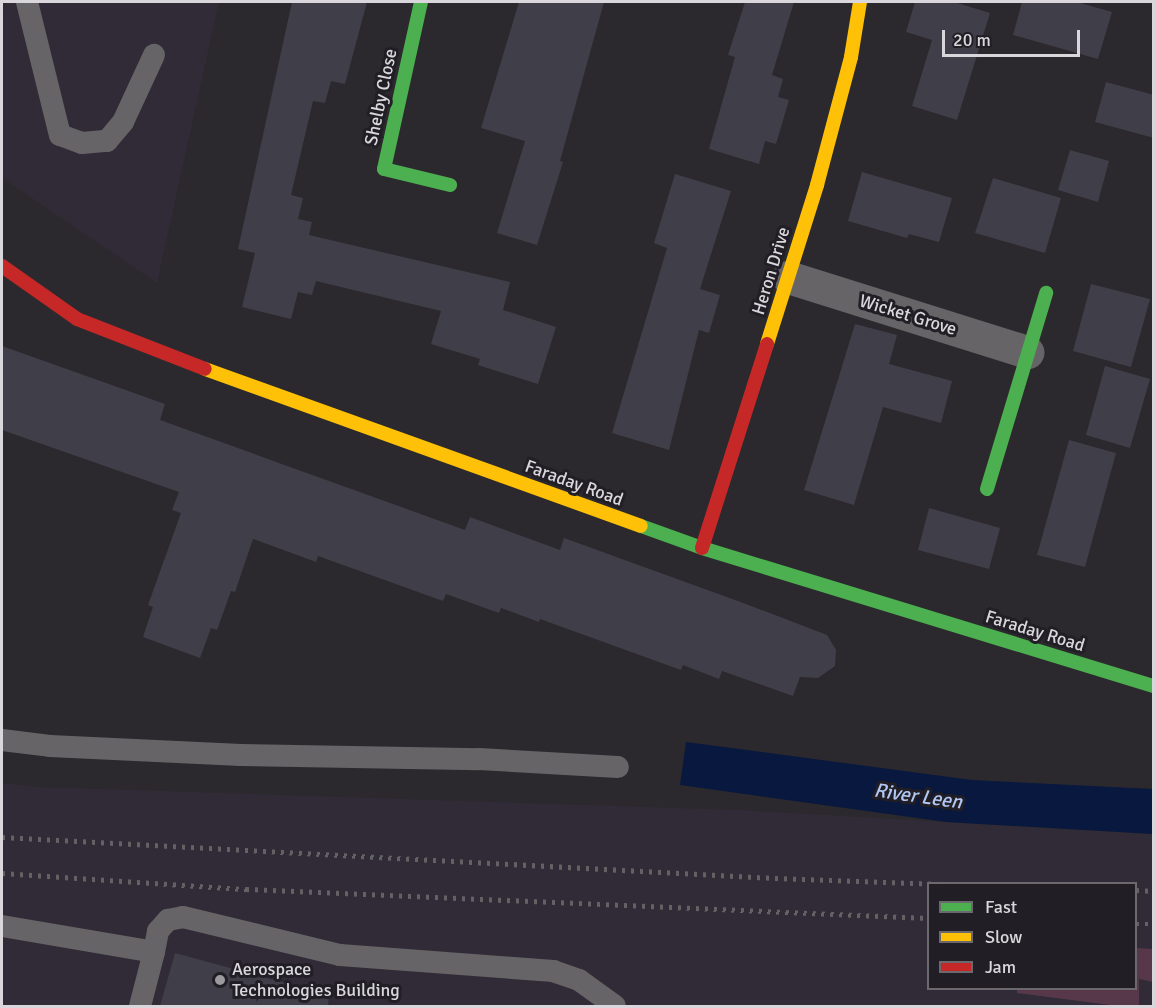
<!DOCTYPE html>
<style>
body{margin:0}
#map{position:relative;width:1155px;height:1008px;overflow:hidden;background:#2b292d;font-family:Signika,sans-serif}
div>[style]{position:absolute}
.built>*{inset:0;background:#302b37}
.green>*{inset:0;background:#57384a}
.water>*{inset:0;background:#09183e}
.building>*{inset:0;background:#403e49}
.lane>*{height:22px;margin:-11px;padding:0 11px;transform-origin:11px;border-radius:11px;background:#666466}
.street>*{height:33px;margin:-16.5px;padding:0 16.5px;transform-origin:16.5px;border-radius:16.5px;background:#666466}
.fast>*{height:14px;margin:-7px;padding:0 7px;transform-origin:7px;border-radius:7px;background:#4caf50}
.slow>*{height:14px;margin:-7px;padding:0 7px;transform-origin:7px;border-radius:7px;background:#ffc107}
.jam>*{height:14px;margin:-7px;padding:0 7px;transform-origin:7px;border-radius:7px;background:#c62828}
.rail>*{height:4.5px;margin-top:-2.25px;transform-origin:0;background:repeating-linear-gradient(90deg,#626163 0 3px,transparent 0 9px)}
.dots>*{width:16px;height:16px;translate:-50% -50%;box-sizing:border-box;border:3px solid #211e25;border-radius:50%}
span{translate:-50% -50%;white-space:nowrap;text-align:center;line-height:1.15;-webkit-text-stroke:6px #211e25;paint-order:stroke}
.street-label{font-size:18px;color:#d9d7dc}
.poi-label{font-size:18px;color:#d9d7dc}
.left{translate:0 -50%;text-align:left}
.water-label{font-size:20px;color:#b1c7f4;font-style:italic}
.frame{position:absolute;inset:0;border:3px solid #d9d7dc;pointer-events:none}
.legend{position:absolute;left:927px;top:882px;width:210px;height:108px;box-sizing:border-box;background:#211e25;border:2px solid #6b686e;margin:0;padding:8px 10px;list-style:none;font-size:18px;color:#d9d7dc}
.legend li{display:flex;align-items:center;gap:12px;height:30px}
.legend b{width:30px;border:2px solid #6b686e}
.scale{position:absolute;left:942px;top:30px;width:138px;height:27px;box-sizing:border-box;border:3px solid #d9d7dc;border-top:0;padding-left:8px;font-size:18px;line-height:21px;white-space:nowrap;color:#d9d7dc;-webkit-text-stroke:4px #211e25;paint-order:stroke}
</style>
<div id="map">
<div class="built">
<i style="clip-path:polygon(5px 2px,219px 2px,157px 283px,2px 178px,2px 21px)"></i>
<i style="clip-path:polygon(evenodd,2px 783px,40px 787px,739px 810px,1153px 834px,1153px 1006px,2px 1006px,2px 783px,928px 884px,1136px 884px,1136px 988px,928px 988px,928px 884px)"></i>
</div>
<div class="green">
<i style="clip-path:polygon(1136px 948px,1153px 949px,1153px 982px,1139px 979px,1139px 1006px,1118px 1006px,1017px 993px,1017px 989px,1136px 988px)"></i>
</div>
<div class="water">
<i style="clip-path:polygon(686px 742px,972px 780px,1153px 789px,1153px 834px,946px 822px,680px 785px)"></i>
</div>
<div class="building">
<i style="clip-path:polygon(292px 2px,367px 2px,345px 84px,331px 81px,325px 103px,313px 101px,291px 195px,303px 198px,298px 219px,312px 222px,309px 235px,510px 282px,503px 310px,556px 327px,538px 384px,478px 365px,480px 359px,431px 344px,441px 311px,316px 281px,312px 295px,298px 292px,291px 319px,242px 307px,255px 253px,238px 249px)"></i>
<i style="clip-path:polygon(519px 2px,604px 2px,560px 161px,563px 162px,537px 245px,497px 233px,525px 141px,481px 128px)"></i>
<i style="clip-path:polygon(745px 2px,794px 2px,772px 75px,783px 79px,778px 97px,789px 100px,776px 144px,765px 141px,759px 164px,709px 149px,735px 57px,728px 55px)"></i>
<i style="clip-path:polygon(915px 2px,954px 2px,990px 13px,957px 120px,912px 106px,932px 40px,906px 32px)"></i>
<i style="clip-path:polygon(1022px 2px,1077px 2px,1112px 12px,1098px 59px,1013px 35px)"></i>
<i style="clip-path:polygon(1106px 82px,1154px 95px,1154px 138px,1095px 122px)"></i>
<i style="clip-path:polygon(1070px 150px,1109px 161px,1098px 202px,1058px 190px)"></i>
<i style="clip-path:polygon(862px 172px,952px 198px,939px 242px,909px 234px,907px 238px,848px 221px)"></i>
<i style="clip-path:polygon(675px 174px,731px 191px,700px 289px,720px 295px,709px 333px,699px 330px,669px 450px,612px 433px,667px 248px,654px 243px)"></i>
<i style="clip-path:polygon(993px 178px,1061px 198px,1045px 253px,975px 233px)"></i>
<i style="clip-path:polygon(1091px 284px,1150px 299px,1131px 367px,1073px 351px)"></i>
<i style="clip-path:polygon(855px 324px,897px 335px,889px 364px,952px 381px,941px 423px,883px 407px,854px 505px,804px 490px)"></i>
<i style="clip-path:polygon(2px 346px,165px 404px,160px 420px,465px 530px,470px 517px,560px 550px,564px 538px,746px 604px,827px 635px,836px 650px,835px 666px,818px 678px,800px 677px,793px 696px,722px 671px,719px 679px,683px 665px,681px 670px,540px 619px,539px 622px,501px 608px,499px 613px,446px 594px,443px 601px,318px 556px,316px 562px,253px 539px,235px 592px,231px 591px,217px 630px,211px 628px,200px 658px,143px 637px,153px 607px,148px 605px,181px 513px,172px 510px,179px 492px,2px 430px)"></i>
<i style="clip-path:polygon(1105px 366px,1150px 379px,1130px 448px,1086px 435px)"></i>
<i style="clip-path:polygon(1069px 440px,1116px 453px,1085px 567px,1037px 555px)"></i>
<i style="clip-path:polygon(929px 508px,1000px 528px,989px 569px,918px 550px)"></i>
<i style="clip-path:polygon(175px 953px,329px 995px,328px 1006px,160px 1006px)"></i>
</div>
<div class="lane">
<i style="left:27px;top:2px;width:137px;rotate:76.1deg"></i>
<i style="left:60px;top:135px;width:23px;rotate:20deg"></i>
<i style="left:82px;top:143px;width:25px;rotate:-5deg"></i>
<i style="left:107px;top:141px;width:25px;rotate:-50deg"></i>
<i style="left:123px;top:122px;width:74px;rotate:-65.2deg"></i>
<i style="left:2px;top:740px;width:48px;rotate:7.1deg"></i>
<i style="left:50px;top:746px;width:191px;rotate:2.7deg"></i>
<i style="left:241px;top:755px;width:238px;rotate:1deg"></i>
<i style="left:479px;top:759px;width:139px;rotate:3.3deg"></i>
<i style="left:2px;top:926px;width:154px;rotate:9.7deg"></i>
<i style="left:154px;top:952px;width:56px;rotate:104.5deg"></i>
<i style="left:154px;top:952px;width:21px;rotate:-79deg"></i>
<i style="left:158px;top:931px;width:15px;rotate:-48deg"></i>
<i style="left:168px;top:920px;width:15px;rotate:-11deg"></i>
<i style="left:183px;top:917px;width:162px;rotate:13.6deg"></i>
<i style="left:340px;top:955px;width:214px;rotate:4.3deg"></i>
<i style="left:553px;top:971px;width:28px;rotate:19deg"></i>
<i style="left:579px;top:980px;width:44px;rotate:35.8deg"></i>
</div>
<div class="street">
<i style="left:788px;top:277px;width:251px;rotate:17.4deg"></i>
</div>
<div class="fast">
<i style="left:421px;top:2px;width:171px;rotate:102.5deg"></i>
<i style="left:384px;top:169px;width:68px;rotate:13.6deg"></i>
<i style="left:987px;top:489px;width:205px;rotate:-73.2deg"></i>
<i style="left:641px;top:526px;width:65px;rotate:19.8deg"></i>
<i style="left:702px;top:548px;width:473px;rotate:17deg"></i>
</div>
<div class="slow">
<i style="left:767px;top:344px;width:167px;rotate:-72.5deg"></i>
<i style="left:817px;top:185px;width:132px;rotate:-75.1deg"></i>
<i style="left:851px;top:57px;width:56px;rotate:-80.7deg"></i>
<i style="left:205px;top:369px;width:463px;rotate:19.8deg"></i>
</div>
<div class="jam">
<i style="left:2px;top:266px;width:92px;rotate:35.2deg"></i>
<i style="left:77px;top:319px;width:137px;rotate:21.3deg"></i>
<i style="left:702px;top:548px;width:214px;rotate:-72.3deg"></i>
</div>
<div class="rail">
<i style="left:2px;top:837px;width:774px;rotate:3.04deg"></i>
<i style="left:775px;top:878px;width:166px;rotate:2.1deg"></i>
<i style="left:2px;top:873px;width:245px;rotate:3.8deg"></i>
<i style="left:246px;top:889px;width:683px;rotate:2.43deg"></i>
<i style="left:1136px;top:890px;width:18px;rotate:3deg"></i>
<i style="left:1136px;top:924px;width:18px"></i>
</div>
<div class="dots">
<i style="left:220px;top:980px;background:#9c9a9f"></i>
</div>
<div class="street-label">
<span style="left:381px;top:97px;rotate:-78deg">Shelby Close</span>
<span style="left:771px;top:271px;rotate:-73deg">Heron Drive</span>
<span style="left:908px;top:315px;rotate:17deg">Wicket Grove</span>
<span style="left:574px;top:483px;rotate:20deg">Faraday Road</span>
<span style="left:1035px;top:631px;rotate:17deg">Faraday Road</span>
</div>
<div class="poi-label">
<span class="left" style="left:232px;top:980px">Aerospace<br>Technologies Building</span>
</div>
<div class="water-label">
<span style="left:918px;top:796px;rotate:8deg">River Leen</span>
</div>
<div class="frame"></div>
<ul class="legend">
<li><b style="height:8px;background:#4caf50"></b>Fast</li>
<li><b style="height:8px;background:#ffc107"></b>Slow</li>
<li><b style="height:8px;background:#c62828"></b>Jam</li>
</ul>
<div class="scale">20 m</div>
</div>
